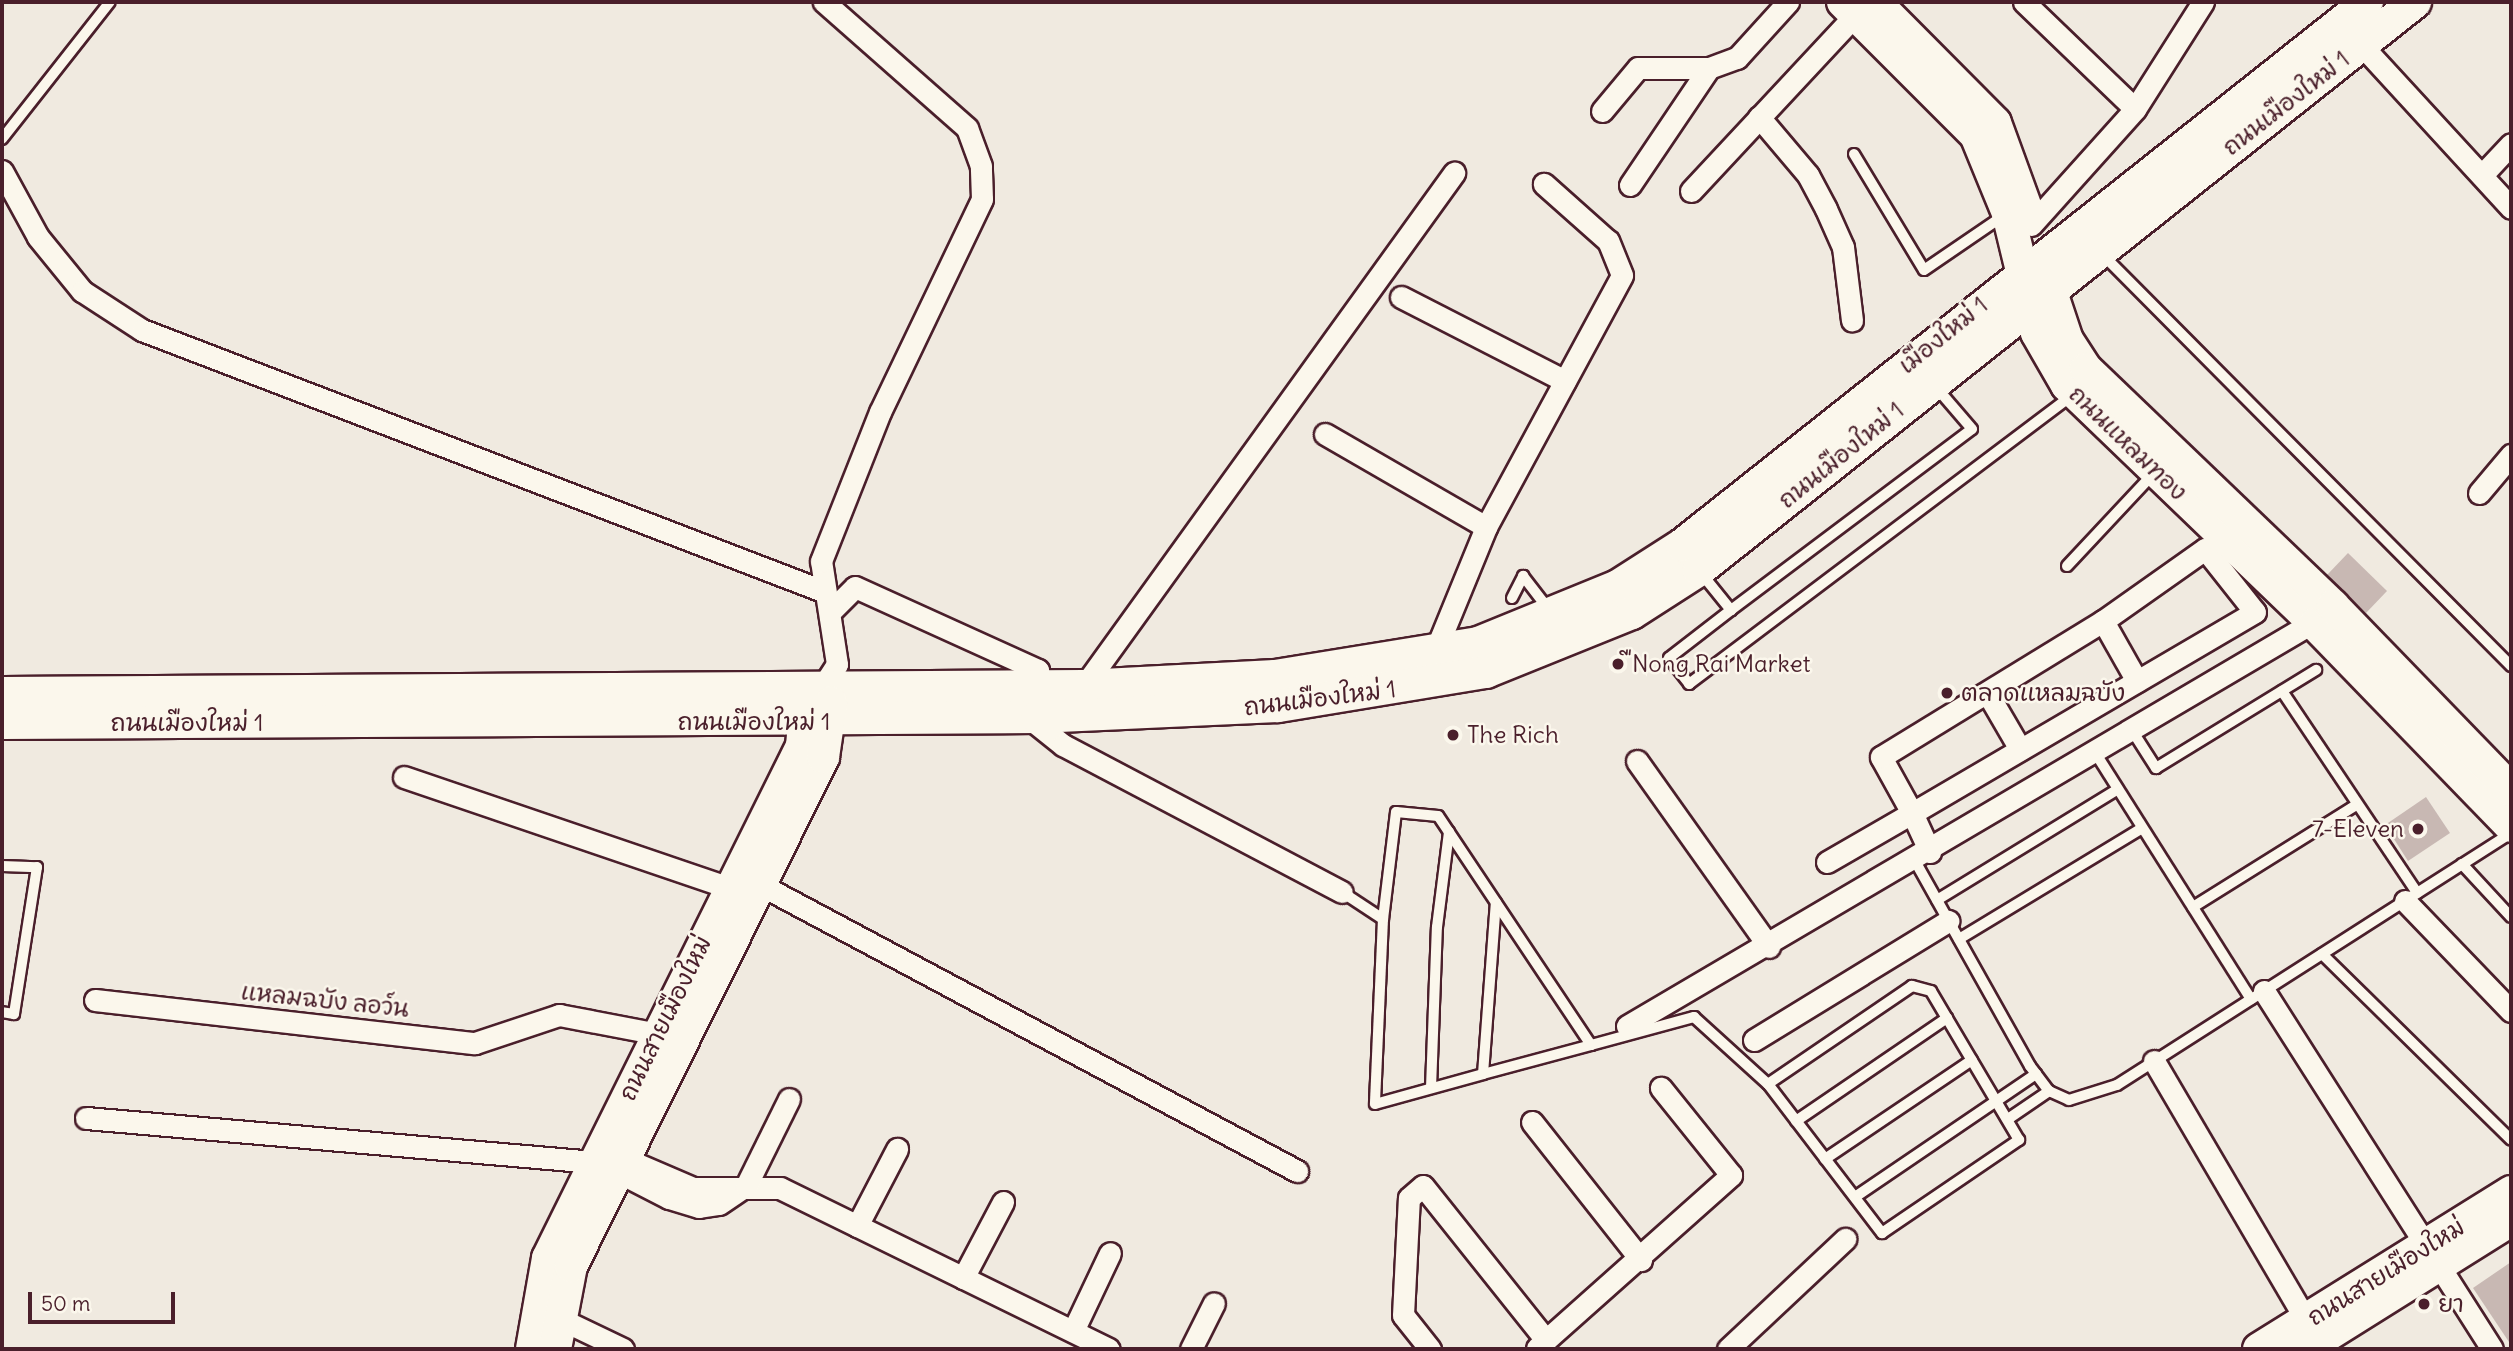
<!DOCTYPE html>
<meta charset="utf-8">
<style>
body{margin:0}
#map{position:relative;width:2513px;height:1351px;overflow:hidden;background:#f0eae0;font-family:Delius,"Playpen Sans Thai",sans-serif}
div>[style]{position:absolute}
.building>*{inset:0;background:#c8b8b3}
.roads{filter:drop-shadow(2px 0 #4a1f2b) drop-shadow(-2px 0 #4a1f2b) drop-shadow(0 2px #4a1f2b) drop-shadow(0 -2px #4a1f2b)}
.lane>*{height:10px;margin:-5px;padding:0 5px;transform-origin:5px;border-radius:5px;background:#fbf7ec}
.street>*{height:21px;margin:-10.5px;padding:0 10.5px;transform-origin:10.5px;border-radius:10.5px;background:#fbf7ec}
.secondary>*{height:32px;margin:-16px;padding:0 16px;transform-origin:16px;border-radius:16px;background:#fbf7ec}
.dots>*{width:19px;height:19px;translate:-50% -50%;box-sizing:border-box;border:4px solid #fbf7ec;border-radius:50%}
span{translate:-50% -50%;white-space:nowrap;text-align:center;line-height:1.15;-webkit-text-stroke:5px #fbf7ec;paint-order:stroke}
.street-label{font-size:24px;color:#4a1f2b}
.poi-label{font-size:24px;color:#4a1f2b}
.left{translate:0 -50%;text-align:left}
.right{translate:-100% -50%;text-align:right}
.frame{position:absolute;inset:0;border:4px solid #4a1f2b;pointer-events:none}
.scale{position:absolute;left:28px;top:1292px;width:147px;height:32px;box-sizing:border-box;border:4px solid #4a1f2b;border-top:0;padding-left:9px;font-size:21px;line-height:24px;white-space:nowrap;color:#4a1f2b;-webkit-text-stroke:5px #fbf7ec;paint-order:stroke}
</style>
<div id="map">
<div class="building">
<i style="clip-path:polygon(2348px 553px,2387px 591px,2366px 613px,2327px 575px)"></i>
<i style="clip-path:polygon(2426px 797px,2450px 833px,2408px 861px,2385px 825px)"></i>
<i style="clip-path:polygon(2511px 1262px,2511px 1345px,2473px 1288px)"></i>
</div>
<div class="roads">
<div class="lane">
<i style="left:2px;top:139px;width:174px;rotate:-51.8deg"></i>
<i style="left:1854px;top:154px;width:135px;rotate:58.9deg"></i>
<i style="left:1924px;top:270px;width:99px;rotate:-34.3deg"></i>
<i style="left:2102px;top:254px;width:581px;rotate:45.21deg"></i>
<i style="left:2067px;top:566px;width:127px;rotate:-46.9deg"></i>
<i style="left:1701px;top:573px;width:48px;rotate:51deg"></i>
<i style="left:1731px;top:610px;width:78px;rotate:142.3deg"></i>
<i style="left:1669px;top:658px;width:33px;rotate:52deg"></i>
<i style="left:1689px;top:684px;width:481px;rotate:-37deg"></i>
<i style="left:1512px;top:598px;width:25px;rotate:-63deg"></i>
<i style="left:1523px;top:576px;width:44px;rotate:52.4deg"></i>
<i style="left:1731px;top:610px;width:301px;rotate:-36.9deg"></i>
<i style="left:1972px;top:429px;width:57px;rotate:-130.7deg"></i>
<i style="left:2282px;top:691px;width:243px;rotate:56.2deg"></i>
<i style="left:2133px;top:732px;width:43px;rotate:57.4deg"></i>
<i style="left:2156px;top:768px;width:188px;rotate:-31.5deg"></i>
<i style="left:2096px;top:754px;width:290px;rotate:57.7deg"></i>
<i style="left:1915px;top:861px;width:235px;rotate:60.7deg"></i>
<i style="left:2030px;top:1066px;width:31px;rotate:53deg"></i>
<i style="left:2049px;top:1091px;width:22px;rotate:24deg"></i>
<i style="left:2069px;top:1100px;width:50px;rotate:-17.4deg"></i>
<i style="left:2117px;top:1085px;width:468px;rotate:-32.6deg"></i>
<i style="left:2462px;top:864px;width:72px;rotate:47.2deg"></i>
<i style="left:2px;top:866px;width:35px;rotate:2deg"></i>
<i style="left:37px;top:867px;width:149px;rotate:98.9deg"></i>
<i style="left:14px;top:1014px;width:12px;rotate:-171deg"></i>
<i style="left:1342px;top:892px;width:49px;rotate:33.4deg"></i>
<i style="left:1937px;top:900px;width:212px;rotate:-31.5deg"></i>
<i style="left:2193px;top:907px;width:192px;rotate:-32deg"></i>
<i style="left:1959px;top:939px;width:214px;rotate:-31.2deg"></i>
<i style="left:2322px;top:954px;width:265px;rotate:44.5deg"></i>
<i style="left:1591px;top:1045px;width:275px;rotate:-123.7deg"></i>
<i style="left:1438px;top:816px;width:42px;rotate:-174.6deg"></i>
<i style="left:1396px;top:812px;width:108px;rotate:96.9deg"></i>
<i style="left:1383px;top:919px;width:185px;rotate:92.5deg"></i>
<i style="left:1375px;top:1104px;width:112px;rotate:-15.5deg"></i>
<i style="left:1483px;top:1074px;width:112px;rotate:-15deg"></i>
<i style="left:1591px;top:1045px;width:107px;rotate:-15.2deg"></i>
<i style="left:1694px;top:1017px;width:100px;rotate:42.2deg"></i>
<i style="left:1768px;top:1084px;width:188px;rotate:52.6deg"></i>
<i style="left:1882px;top:1233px;width:166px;rotate:-34.2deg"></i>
<i style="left:2019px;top:1140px;width:173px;rotate:-120.6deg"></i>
<i style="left:1931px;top:991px;width:20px;rotate:-165deg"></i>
<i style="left:1912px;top:986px;width:174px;rotate:145.8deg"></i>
<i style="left:1483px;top:1074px;width:172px;rotate:-85.7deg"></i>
<i style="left:1431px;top:1088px;width:161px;rotate:-87.9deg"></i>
<i style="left:1437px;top:927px;width:96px;rotate:-82.8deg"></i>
<i style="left:2008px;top:1119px;width:50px;rotate:-34.3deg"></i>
<i style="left:1796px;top:1121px;width:183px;rotate:-34.3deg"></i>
<i style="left:1825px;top:1159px;width:177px;rotate:-34deg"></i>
<i style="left:1855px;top:1197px;width:219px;rotate:-34.2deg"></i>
</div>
<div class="street">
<i style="left:2024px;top:2px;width:154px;rotate:43.9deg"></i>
<i style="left:2354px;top:37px;width:232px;rotate:47.4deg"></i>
<i style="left:1602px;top:111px;width:56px;rotate:-50.1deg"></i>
<i style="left:1638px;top:68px;width:71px"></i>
<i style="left:1759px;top:117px;width:76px;rotate:49.8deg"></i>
<i style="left:1808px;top:175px;width:38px;rotate:62deg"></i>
<i style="left:1826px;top:209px;width:42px;rotate:65.9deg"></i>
<i style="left:1843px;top:247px;width:74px;rotate:83deg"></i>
<i style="left:2px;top:171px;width:75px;rotate:61.4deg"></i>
<i style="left:38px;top:237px;width:70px;rotate:50.8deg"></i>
<i style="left:82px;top:291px;width:72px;rotate:33deg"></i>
<i style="left:142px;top:330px;width:729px;rotate:20.97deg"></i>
<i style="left:2482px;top:175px;width:42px;rotate:-46.9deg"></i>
<i style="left:1630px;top:185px;width:141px;rotate:-56deg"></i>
<i style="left:1709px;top:68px;width:30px;rotate:-20deg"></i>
<i style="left:1737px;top:58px;width:76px;rotate:-47.7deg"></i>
<i style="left:1691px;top:191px;width:242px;rotate:-47deg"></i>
<i style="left:2031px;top:225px;width:156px;rotate:-48.1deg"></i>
<i style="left:2135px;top:109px;width:127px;rotate:-57.6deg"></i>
<i style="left:1401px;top:297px;width:184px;rotate:27.1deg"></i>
<i style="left:1325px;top:434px;width:186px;rotate:30deg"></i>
<i style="left:2479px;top:493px;width:50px;rotate:-49.9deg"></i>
<i style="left:830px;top:612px;width:35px;rotate:-45deg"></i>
<i style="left:855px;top:587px;width:201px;rotate:24.4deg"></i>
<i style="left:1038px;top:670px;width:17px;rotate:80deg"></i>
<i style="left:2103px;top:621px;width:69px;rotate:60.5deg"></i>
<i style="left:1434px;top:654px;width:137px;rotate:-67.7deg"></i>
<i style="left:1486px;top:527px;width:286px;rotate:-61.6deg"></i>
<i style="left:1622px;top:275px;width:37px;rotate:-112deg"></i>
<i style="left:1608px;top:241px;width:86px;rotate:-138.3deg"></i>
<i style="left:1084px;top:686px;width:633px;rotate:-54.2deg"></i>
<i style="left:819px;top:692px;width:33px;rotate:-57deg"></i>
<i style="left:837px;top:664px;width:104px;rotate:-98.8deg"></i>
<i style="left:821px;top:561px;width:160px;rotate:-68.4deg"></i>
<i style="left:880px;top:412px;width:236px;rotate:-64.4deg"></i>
<i style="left:982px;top:199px;width:33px;rotate:-92deg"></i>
<i style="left:981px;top:166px;width:40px;rotate:-110.2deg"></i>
<i style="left:967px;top:128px;width:191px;rotate:-138.6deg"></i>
<i style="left:1988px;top:694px;width:64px;rotate:59.8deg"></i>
<i style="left:1028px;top:717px;width:45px;rotate:38.7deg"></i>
<i style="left:1063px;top:745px;width:315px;rotate:27.8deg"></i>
<i style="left:1637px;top:761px;width:228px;rotate:54.6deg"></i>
<i style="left:404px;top:777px;width:342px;rotate:18.8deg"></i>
<i style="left:1827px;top:862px;width:98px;rotate:-30deg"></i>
<i style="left:1912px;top:813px;width:64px;rotate:-119deg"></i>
<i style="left:1881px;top:757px;width:260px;rotate:-31.5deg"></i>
<i style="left:2103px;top:621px;width:125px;rotate:-35.2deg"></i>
<i style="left:2205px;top:549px;width:80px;rotate:51.6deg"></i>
<i style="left:2255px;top:612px;width:398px;rotate:149.6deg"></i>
<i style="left:1912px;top:813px;width:43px;rotate:65.2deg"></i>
<i style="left:759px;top:884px;width:610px;rotate:28.08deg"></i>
<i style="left:2405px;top:901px;width:153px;rotate:46.1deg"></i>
<i style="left:2264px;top:991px;width:424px;rotate:57.5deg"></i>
<i style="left:95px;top:1000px;width:382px;rotate:6.5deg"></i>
<i style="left:475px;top:1043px;width:89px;rotate:-18.4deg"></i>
<i style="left:559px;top:1015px;width:112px;rotate:10.8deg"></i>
<i style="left:1627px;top:1026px;width:806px;rotate:-30.48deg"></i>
<i style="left:1754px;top:1040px;width:228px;rotate:-31.5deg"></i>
<i style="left:2154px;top:1061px;width:312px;rotate:59.6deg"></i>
<i style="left:86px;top:1118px;width:510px;rotate:4.95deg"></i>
<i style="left:1532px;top:1122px;width:176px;rotate:51.7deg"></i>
<i style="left:623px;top:1158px;width:76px;rotate:23.2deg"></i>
<i style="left:693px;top:1188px;width:87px"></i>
<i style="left:780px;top:1188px;width:366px;rotate:26.1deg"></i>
<i style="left:616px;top:1171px;width:59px;rotate:27deg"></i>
<i style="left:669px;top:1198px;width:31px;rotate:17deg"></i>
<i style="left:699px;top:1207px;width:20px;rotate:-9deg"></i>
<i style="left:719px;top:1204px;width:32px;rotate:-34deg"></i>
<i style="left:746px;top:1186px;width:97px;rotate:-63.7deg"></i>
<i style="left:857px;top:1226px;width:87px;rotate:-62.5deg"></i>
<i style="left:963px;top:1278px;width:86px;rotate:-62.2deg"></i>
<i style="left:550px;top:1314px;width:81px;rotate:25.6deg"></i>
<i style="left:1073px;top:1331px;width:86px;rotate:-64.6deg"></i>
<i style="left:1537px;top:1348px;width:260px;rotate:-41.7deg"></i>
<i style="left:1731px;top:1175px;width:112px;rotate:-128.8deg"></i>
<i style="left:1191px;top:1349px;width:51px;rotate:-63.4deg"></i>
<i style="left:1430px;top:1349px;width:43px;rotate:-128.5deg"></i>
<i style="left:1403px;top:1315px;width:117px;rotate:-87.1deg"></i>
<i style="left:1409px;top:1198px;width:18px;rotate:-41deg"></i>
<i style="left:1423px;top:1186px;width:197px;rotate:51.4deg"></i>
<i style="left:1728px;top:1349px;width:161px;rotate:-43.2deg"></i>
</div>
<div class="secondary">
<i style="left:1843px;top:2px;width:188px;rotate:45deg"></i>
<i style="left:1976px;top:135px;width:84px;rotate:67.7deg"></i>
<i style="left:2008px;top:213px;width:123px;rotate:76.4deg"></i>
<i style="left:2037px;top:333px;width:60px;rotate:60deg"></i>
<i style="left:2067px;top:385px;width:344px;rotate:43.9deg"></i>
<i style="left:2315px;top:624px;width:281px;rotate:45.9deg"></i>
<i style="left:1875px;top:2px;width:170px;rotate:45.2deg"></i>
<i style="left:1995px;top:123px;width:94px;rotate:70deg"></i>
<i style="left:2044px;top:271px;width:73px;rotate:71.6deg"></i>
<i style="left:2067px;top:340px;width:35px;rotate:57deg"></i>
<i style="left:2086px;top:369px;width:342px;rotate:43.8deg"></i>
<i style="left:2333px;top:606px;width:256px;rotate:45.9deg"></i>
<i style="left:2px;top:693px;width:1082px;rotate:-0.37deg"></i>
<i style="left:1084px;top:686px;width:191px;rotate:-3deg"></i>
<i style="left:1275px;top:676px;width:206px;rotate:-9.2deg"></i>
<i style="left:1478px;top:643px;width:151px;rotate:-22.2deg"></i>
<i style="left:1618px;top:586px;width:76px;rotate:-32.6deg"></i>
<i style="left:1682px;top:545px;width:874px;rotate:-38.4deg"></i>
<i style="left:2px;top:723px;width:1035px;rotate:-0.33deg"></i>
<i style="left:1037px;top:717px;width:241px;rotate:-2.6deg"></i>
<i style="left:1278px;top:706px;width:211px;rotate:-9.3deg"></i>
<i style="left:1486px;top:672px;width:157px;rotate:-22deg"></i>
<i style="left:1632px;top:613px;width:80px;rotate:-32.7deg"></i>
<i style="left:1699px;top:570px;width:914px;rotate:-38.42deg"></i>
<i style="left:532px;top:1349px;width:92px;rotate:-80deg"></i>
<i style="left:548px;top:1258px;width:572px;rotate:-63.61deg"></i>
<i style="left:802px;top:746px;width:45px;rotate:-84.9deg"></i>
<i style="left:555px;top:1349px;width:85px;rotate:-79.1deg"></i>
<i style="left:571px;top:1266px;width:568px;rotate:-63.66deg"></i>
<i style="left:823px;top:757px;width:55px;rotate:-81.6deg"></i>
<i style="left:2259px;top:1349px;width:297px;rotate:-31.9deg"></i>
<i style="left:2305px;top:1349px;width:243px;rotate:-32.1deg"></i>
</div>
</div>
<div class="dots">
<i style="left:1618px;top:664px;background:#4a1f2b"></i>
<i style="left:1947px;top:693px;background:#4a1f2b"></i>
<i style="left:1453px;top:735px;background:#4a1f2b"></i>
<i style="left:2418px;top:829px;background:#4a1f2b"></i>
<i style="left:2424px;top:1304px;background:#4a1f2b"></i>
</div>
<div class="street-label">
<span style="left:2286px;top:103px;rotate:-38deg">ถนนเมืองใหม่ 1</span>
<span style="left:1943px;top:335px;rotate:-39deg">เมืองใหม่ 1</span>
<span style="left:2128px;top:443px;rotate:44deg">ถนนแหลมทอง</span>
<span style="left:1841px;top:455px;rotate:-39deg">ถนนเมืองใหม่ 1</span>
<span style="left:1320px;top:698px;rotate:-7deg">ถนนเมืองใหม่ 1</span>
<span style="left:754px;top:722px">ถนนเมืองใหม่ 1</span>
<span style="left:187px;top:723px">ถนนเมืองใหม่ 1</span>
<span style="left:325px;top:1000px;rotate:6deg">แหลมฉบัง ลอว์น</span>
<span style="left:665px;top:1018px;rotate:-64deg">ถนนสายเมืองใหม่</span>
<span style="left:2386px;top:1272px;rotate:-32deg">ถนนสายเมืองใหม่</span>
</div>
<div class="poi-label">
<span class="left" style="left:1632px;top:664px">ืNong Rai Market</span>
<span class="left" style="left:1961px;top:693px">ตลาดแหลมฉบัง</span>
<span class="left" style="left:1467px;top:735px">The Rich</span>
<span class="right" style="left:2404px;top:829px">7-Eleven</span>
<span class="left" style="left:2438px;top:1304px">ยา</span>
</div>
<div class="frame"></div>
<div class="scale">50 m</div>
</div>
